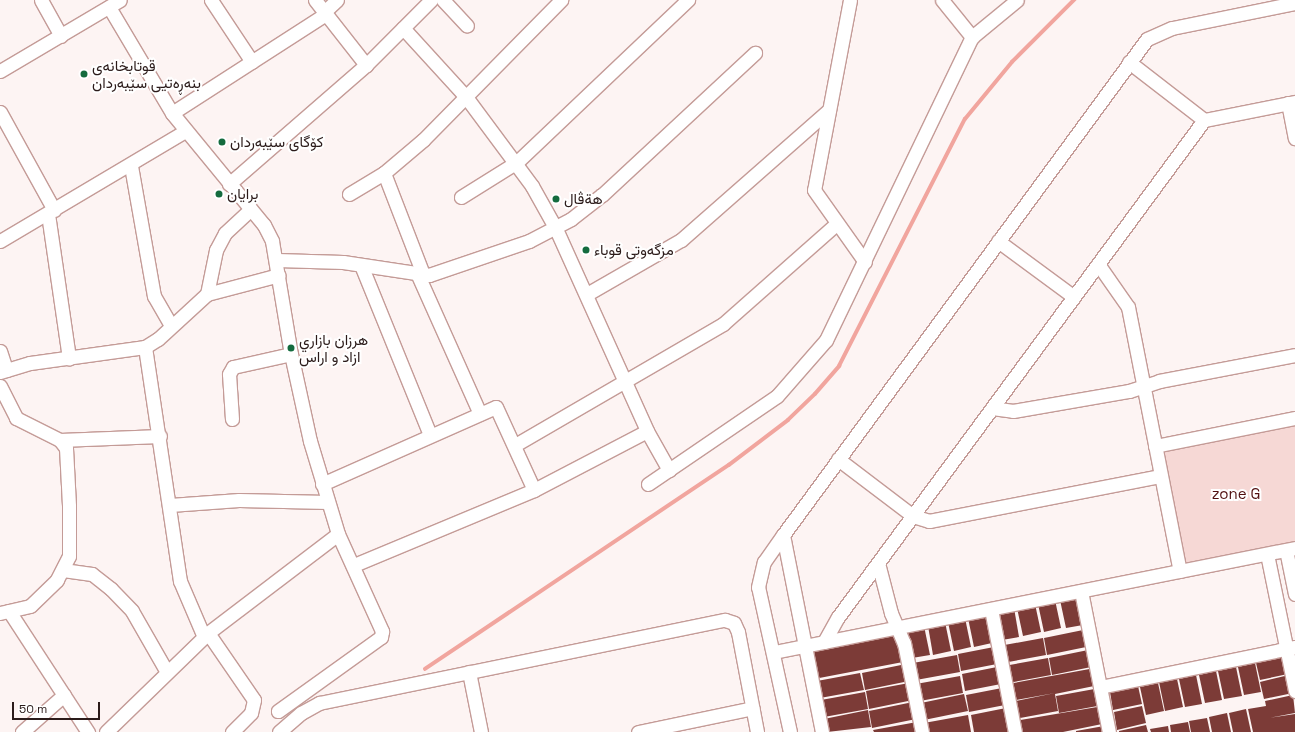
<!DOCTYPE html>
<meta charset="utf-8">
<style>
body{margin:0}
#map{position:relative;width:1295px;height:732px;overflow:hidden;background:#fdf4f3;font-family:"Space Grotesk",Vazirmatn,sans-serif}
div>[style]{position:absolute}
.green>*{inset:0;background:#f6d8d5}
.stream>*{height:3.5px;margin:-1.75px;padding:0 1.75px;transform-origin:1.75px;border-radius:1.75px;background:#f1a59e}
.building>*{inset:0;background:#7c3b37}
.roads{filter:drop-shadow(1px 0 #c49b97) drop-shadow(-1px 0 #c49b97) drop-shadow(0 1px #c49b97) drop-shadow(0 -1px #c49b97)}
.minor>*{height:13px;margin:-6.5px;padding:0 6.5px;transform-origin:6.5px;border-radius:6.5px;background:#fff}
.dots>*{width:11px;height:11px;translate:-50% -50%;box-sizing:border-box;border:2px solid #fff;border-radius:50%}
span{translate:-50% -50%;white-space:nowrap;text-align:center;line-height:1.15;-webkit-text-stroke:4px #fff;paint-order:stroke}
.poi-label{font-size:15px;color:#2b1b1a}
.left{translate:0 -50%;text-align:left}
.park-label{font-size:15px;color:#510f10}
.scale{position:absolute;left:12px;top:702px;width:88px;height:18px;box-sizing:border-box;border:2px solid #2b1b1a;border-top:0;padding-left:5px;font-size:12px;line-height:14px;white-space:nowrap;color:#2b1b1a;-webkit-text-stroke:3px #fff;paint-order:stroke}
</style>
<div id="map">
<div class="green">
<i style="clip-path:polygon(1295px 424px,1295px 542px,1183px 564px,1161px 450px)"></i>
</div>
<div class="stream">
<i style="left:425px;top:669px;width:366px;rotate:-33.9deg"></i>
<i style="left:729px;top:465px;width:74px;rotate:-37.3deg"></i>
<i style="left:788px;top:420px;width:37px;rotate:-44deg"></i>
<i style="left:815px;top:394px;width:37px;rotate:-49deg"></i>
<i style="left:839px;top:366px;width:277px;rotate:-63deg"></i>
<i style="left:965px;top:119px;width:74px;rotate:-50.5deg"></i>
<i style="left:1012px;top:62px;width:88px;rotate:-45deg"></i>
</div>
<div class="building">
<i style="clip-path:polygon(1078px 596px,1083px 625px,1066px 628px,1060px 600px)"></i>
<i style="clip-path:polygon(1055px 600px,1061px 628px,1044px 632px,1038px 604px)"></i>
<i style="clip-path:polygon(1035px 604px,1041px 632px,1023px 636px,1017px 608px)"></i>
<i style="clip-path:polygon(1014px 608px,1019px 637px,1002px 640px,996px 612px)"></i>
<i style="clip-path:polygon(986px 615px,992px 643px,974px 647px,968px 618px)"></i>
<i style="clip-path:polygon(965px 618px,971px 647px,954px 651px,948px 622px)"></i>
<i style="clip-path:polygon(945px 622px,951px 651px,933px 655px,928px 626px)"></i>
<i style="clip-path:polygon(924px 626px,930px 655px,912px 658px,906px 630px)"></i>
<i style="clip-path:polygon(1088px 629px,1091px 646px,1047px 655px,1044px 638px)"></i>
<i style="clip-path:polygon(896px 632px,903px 662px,814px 679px,808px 649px)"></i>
<i style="clip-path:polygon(1043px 638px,1046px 655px,1003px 663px,999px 646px)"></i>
<i style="clip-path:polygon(994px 647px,997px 664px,961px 671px,958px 654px)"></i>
<i style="clip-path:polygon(1093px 649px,1096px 666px,1052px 675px,1049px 658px)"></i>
<i style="clip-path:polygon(957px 655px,960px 672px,916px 680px,913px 663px)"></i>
<i style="clip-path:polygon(1285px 657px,1288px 674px,1260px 680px,1256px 663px)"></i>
<i style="clip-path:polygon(1048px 658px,1051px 675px,1008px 683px,1004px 666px)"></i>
<i style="clip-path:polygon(1255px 663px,1261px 692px,1244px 695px,1238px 667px)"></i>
<i style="clip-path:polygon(906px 664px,909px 681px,865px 690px,862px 673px)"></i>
<i style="clip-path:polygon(997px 667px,1001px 684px,965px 691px,962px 674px)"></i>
<i style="clip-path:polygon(1236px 667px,1242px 696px,1224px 699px,1218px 671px)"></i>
<i style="clip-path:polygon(1095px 668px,1099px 685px,1055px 694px,1058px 711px,1014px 719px,1011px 702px,1055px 693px,1011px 701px,1008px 684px)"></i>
<i style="clip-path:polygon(1216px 671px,1222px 700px,1205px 703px,1199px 675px)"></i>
<i style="clip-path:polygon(860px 673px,864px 690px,820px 698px,817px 681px)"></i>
<i style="clip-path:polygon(1196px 675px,1202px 704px,1185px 707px,1179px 679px)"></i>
<i style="clip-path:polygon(1289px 675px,1293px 693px,1264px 699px,1260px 682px)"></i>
<i style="clip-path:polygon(960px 676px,963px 693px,920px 701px,916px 684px)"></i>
<i style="clip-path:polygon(1177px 679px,1183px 707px,1165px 711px,1159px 682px)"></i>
<i style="clip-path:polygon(909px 683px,913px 700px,869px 709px,866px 691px)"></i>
<i style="clip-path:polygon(1158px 683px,1164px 711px,1146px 715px,1140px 687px)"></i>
<i style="clip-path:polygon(1138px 686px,1142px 704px,1113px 710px,1110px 692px)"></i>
<i style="clip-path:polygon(1002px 688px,1005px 705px,969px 712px,966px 695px)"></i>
<i style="clip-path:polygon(1100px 688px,1103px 705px,1059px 713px,1056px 696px)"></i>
<i style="clip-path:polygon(865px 692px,868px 709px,824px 717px,821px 700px)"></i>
<i style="clip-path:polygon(964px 694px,968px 711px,924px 720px,921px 703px)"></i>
<i style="clip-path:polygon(1293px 695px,1295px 713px,1269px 718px,1295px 714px,1295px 732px,1253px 732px,1248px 709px,1266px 706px,1265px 701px)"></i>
<i style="clip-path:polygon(913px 702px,916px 719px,872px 728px,869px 711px)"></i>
<i style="clip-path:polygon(1103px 706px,1107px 723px,1063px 732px,1018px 732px,1015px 721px)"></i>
<i style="clip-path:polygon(1142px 706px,1146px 723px,1117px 730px,1114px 712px)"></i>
<i style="clip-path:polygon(1006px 708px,1010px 732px,974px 732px,971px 715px)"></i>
<i style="clip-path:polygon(1246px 709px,1251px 732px,1233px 732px,1229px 713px)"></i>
<i style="clip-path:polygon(868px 710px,871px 727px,827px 732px,824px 719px)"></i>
<i style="clip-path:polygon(1227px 713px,1231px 732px,1212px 732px,1209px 717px)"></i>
<i style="clip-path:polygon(968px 715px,971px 732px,926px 732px,924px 723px)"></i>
<i style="clip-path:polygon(1207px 718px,1210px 732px,1191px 732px,1189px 721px)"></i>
<i style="clip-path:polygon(917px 722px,919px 732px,874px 732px,873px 730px)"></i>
<i style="clip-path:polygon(1188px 722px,1190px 732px,1171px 732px,1170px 725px)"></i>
<i style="clip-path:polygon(1146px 725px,1148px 732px,1119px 732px,1119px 731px)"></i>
<i style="clip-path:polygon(1104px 726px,1105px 732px,1076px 732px,1076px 731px)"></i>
<i style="clip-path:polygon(1168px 726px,1169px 732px,1151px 732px,1150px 729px)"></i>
</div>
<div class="roads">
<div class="minor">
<i style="left:41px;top:0;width:41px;rotate:60.9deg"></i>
<i style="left:211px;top:0;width:74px;rotate:56.5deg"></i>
<i style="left:315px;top:0;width:83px;rotate:51.9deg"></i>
<i style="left:443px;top:0;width:35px;rotate:47deg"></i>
<i style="left:850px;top:0;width:193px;rotate:100.7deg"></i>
<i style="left:814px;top:190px;width:88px;rotate:54.7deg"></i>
<i style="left:942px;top:0;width:48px;rotate:51deg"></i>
<i style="left:109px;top:7px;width:123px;rotate:59.3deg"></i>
<i style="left:172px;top:113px;width:145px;rotate:50.6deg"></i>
<i style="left:264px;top:225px;width:18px;rotate:63deg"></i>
<i style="left:272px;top:241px;width:115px;rotate:80.5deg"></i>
<i style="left:291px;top:354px;width:89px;rotate:77.7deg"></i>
<i style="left:310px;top:441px;width:97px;rotate:73.2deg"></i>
<i style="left:338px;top:534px;width:107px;rotate:65.6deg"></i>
<i style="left:382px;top:631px;width:6px;rotate:99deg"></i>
<i style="left:381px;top:637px;width:127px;rotate:144.3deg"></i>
<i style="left:323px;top:13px;width:19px;rotate:-43deg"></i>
<i style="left:403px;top:28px;width:93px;rotate:47.6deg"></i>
<i style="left:466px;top:97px;width:111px;rotate:53.4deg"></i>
<i style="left:532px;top:186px;width:49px;rotate:60.8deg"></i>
<i style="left:556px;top:229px;width:222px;rotate:65.7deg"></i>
<i style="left:647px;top:431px;width:45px;rotate:60.6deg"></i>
<i style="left:1129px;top:62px;width:95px;rotate:37.7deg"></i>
<i style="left:0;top:71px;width:139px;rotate:-30.6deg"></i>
<i style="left:1288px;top:103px;width:36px;rotate:79deg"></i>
<i style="left:0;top:112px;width:112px;rotate:61.1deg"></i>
<i style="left:172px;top:113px;width:181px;rotate:-32.8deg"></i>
<i style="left:131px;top:166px;width:132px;rotate:80deg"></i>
<i style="left:154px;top:296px;width:34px;rotate:60deg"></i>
<i style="left:384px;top:173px;width:108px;rotate:68.9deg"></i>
<i style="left:229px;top:184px;width:181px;rotate:-41deg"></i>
<i style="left:366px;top:65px;width:92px;rotate:-45deg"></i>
<i style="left:349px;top:194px;width:41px;rotate:-31deg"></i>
<i style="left:384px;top:173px;width:51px;rotate:-40.2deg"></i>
<i style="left:423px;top:140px;width:197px;rotate:-45.4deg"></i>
<i style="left:461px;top:197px;width:66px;rotate:-32deg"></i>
<i style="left:517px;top:162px;width:236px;rotate:-43.5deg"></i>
<i style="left:48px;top:214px;width:146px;rotate:81.7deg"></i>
<i style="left:0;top:241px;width:215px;rotate:-30.7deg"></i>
<i style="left:998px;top:241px;width:94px;rotate:36.4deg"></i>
<i style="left:277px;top:260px;width:66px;rotate:1.7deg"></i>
<i style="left:343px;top:262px;width:87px;rotate:8.6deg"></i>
<i style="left:429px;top:275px;width:106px;rotate:-18.8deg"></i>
<i style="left:529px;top:241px;width:47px;rotate:-27.6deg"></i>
<i style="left:571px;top:219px;width:39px;rotate:-38deg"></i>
<i style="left:602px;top:195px;width:209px;rotate:-42.9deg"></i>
<i style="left:1098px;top:264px;width:52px;rotate:55.1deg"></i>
<i style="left:1128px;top:307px;width:269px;rotate:78.9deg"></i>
<i style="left:361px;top:265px;width:183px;rotate:67.9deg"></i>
<i style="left:417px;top:273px;width:154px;rotate:65.9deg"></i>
<i style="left:207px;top:294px;width:45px;rotate:-78.4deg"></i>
<i style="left:216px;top:250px;width:19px;rotate:-62deg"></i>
<i style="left:225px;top:233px;width:35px;rotate:-43deg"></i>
<i style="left:587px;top:294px;width:108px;rotate:-29.9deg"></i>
<i style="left:681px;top:240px;width:197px;rotate:-41.3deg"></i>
<i style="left:145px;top:347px;width:237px;rotate:81.5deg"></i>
<i style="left:180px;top:581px;width:61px;rotate:66.8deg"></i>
<i style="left:0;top:351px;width:20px;rotate:72deg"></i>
<i style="left:0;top:372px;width:31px;rotate:-17deg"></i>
<i style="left:30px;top:363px;width:116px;rotate:-7.9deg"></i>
<i style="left:145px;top:347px;width:15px;rotate:-32deg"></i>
<i style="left:158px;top:339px;width:67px;rotate:-42.6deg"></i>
<i style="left:207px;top:294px;width:74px;rotate:-14.8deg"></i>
<i style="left:0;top:386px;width:36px;rotate:63deg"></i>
<i style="left:16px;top:418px;width:49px;rotate:26.6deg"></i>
<i style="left:60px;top:440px;width:10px;rotate:53deg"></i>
<i style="left:66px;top:448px;width:58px;rotate:87deg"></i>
<i style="left:69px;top:506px;width:50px;rotate:90deg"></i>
<i style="left:69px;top:556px;width:27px;rotate:117deg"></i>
<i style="left:57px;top:580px;width:37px;rotate:136deg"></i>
<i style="left:30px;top:606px;width:31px;rotate:167deg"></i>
<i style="left:992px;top:408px;width:21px;rotate:8deg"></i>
<i style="left:1013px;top:411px;width:118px;rotate:-9.8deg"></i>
<i style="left:1129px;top:391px;width:32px;rotate:-18deg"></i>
<i style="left:1159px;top:381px;width:138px;rotate:-10.8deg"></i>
<i style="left:232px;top:419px;width:45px;rotate:-93.8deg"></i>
<i style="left:229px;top:374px;width:8px;rotate:-60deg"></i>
<i style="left:233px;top:367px;width:59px;rotate:-12.6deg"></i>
<i style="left:60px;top:440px;width:100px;rotate:-2.3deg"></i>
<i style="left:515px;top:445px;width:241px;rotate:-30.2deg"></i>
<i style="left:723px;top:324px;width:152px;rotate:-41.5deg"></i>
<i style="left:1155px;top:446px;width:143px;rotate:-11.3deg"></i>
<i style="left:838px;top:459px;width:94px;rotate:37.2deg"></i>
<i style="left:913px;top:516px;width:17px;rotate:17deg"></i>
<i style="left:929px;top:521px;width:236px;rotate:-11deg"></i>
<i style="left:322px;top:484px;width:190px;rotate:-23.9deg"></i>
<i style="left:496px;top:407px;width:91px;rotate:65.4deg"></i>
<i style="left:648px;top:484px;width:156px;rotate:-34.3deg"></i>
<i style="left:777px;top:396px;width:74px;rotate:-48.8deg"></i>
<i style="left:826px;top:340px;width:336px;rotate:-64.3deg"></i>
<i style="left:972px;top:37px;width:58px;rotate:-39.4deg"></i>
<i style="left:170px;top:505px;width:69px;rotate:-4.1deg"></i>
<i style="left:239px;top:500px;width:89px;rotate:1.3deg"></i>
<i style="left:783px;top:535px;width:201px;rotate:78.8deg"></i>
<i style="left:1286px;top:550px;width:45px;rotate:78.4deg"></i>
<i style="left:1267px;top:554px;width:140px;rotate:78.4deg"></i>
<i style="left:878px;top:563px;width:52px;rotate:75.4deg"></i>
<i style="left:891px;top:613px;width:33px;rotate:67deg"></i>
<i style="left:904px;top:643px;width:91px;rotate:78.6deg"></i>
<i style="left:354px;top:565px;width:195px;rotate:-22.6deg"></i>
<i style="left:534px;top:490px;width:127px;rotate:-27.6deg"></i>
<i style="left:63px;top:570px;width:29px;rotate:8deg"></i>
<i style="left:92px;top:574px;width:24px;rotate:38deg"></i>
<i style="left:111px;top:589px;width:30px;rotate:46deg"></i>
<i style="left:132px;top:611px;width:70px;rotate:60.2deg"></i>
<i style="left:1081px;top:591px;width:144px;rotate:78.8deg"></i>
<i style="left:991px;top:609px;width:125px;rotate:79deg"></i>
<i style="left:9px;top:611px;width:145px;rotate:56.9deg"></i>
<i style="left:208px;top:633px;width:81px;rotate:55.5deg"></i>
<i style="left:254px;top:700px;width:13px;rotate:103deg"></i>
<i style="left:251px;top:713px;width:27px;rotate:135deg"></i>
<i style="left:824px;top:642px;width:29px;rotate:-61deg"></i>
<i style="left:838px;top:617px;width:617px;rotate:-53.63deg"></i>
<i style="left:1204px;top:120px;width:93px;rotate:-11.2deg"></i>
<i style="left:774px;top:652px;width:531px;rotate:-11.29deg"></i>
<i style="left:469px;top:672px;width:61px;rotate:78.7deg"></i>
<i style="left:1100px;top:687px;width:199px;rotate:-11.6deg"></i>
<i style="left:22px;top:732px;width:56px;rotate:-41.4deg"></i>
<i style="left:106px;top:732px;width:142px;rotate:-44.1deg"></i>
<i style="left:208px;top:633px;width:163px;rotate:-37.3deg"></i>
<i style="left:279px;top:732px;width:29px;rotate:-41deg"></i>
<i style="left:301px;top:713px;width:21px;rotate:-29deg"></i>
<i style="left:319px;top:703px;width:414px;rotate:-11.6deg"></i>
<i style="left:725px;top:620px;width:9px;rotate:18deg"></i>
<i style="left:734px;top:623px;width:10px;rotate:66deg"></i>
<i style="left:738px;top:632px;width:102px;rotate:79.2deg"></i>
<i style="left:638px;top:732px;width:117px;rotate:-11.8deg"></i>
<i style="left:790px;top:732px;width:148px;rotate:-102.4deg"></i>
<i style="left:758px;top:587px;width:26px;rotate:-77deg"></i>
<i style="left:764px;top:562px;width:33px;rotate:-55deg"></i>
<i style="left:783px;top:535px;width:615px;rotate:-53.73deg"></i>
<i style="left:1147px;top:39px;width:27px;rotate:-24deg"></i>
<i style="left:1172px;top:28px;width:126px;rotate:-11.5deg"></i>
</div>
</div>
<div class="dots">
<i style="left:84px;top:74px;background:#146b3e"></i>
<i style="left:222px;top:142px;background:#146b3e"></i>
<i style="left:219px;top:194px;background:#146b3e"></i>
<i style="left:556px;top:199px;background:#146b3e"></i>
<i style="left:586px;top:250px;background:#146b3e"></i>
<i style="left:291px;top:348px;background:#146b3e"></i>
</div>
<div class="poi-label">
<span class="left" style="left:92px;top:74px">قوتابخانەی<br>بنەڕەتیی سێبەردان</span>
<span class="left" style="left:230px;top:142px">کۆگای سێبەردان</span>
<span class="left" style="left:227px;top:194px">برايان</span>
<span class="left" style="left:564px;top:199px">هةڤال</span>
<span class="left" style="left:594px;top:250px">مزگەوتی قوباء</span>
<span class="left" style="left:299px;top:348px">هرزان بازاري<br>ازاد و اراس</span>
</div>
<div class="park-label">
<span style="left:1236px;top:494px">zone G</span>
</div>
<div class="scale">50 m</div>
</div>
